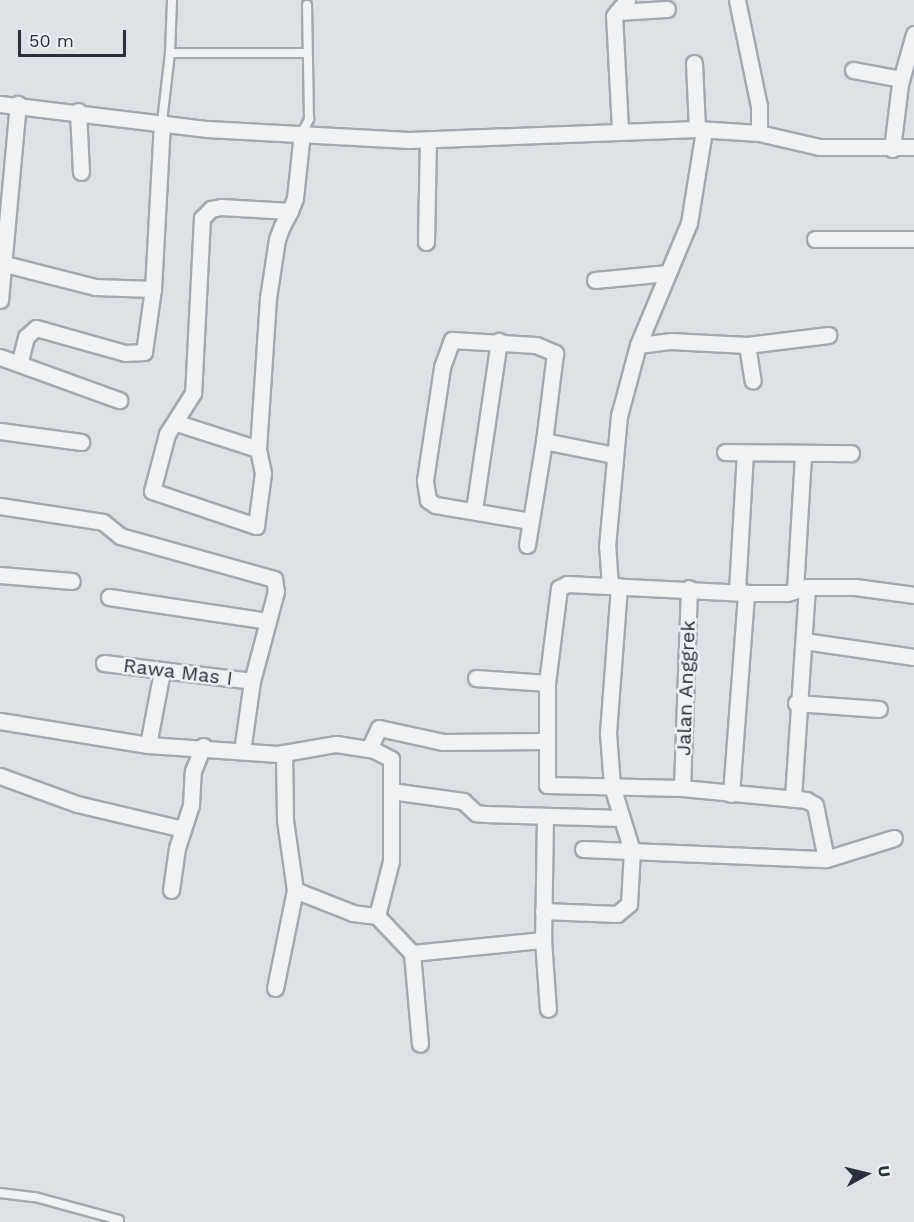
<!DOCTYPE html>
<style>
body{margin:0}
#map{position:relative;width:914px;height:1222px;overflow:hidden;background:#dee1e6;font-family:"Work Sans",sans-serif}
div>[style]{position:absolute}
.roads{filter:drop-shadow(2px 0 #a4a8af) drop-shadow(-2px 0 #a4a8af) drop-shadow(0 2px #a4a8af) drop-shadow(0 -2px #a4a8af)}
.service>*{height:8px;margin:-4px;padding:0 4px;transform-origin:4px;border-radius:4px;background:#f0f2f4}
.minor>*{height:15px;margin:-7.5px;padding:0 7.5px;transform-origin:7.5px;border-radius:7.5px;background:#f0f2f4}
span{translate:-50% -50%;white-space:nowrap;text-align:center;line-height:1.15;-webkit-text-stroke:5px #edf0f4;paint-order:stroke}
.street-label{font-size:20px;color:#29303b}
.north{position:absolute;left:836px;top:1144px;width:60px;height:60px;-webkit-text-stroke:4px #edf0f4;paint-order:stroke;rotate:82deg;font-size:16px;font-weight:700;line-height:24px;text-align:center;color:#29303b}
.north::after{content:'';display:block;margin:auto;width:21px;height:27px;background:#29303b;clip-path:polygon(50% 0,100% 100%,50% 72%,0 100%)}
.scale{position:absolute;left:18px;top:30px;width:108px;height:27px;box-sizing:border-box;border:3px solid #29303b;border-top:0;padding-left:8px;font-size:18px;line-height:21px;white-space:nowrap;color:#29303b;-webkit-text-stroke:4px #edf0f4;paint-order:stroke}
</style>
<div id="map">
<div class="roads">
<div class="service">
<i style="left:170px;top:53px;width:53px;rotate:-87.8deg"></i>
<i style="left:162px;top:122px;width:69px;rotate:-83.4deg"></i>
<i style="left:170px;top:53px;width:137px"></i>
<i style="left:302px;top:133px;width:16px;rotate:-63deg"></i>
<i style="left:309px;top:119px;width:114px;rotate:-91deg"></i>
<i style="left:0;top:1193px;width:35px;rotate:7deg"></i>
<i style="left:35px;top:1197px;width:87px;rotate:15.3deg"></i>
</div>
<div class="minor">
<i style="left:737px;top:0;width:108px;rotate:78.3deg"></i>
<i style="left:759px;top:106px;width:27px;rotate:90deg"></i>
<i style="left:617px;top:12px;width:50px;rotate:-3.4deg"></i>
<i style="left:694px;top:63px;width:66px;rotate:87.4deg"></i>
<i style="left:853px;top:70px;width:49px;rotate:10.6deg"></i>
<i style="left:0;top:104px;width:209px;rotate:6.9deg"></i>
<i style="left:207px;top:129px;width:202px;rotate:3.1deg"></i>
<i style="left:409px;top:140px;width:288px;rotate:-2.2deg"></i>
<i style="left:697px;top:129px;width:62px;rotate:3.7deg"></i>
<i style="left:759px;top:133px;width:62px;rotate:13.1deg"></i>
<i style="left:819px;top:147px;width:95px"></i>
<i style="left:78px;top:111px;width:61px;rotate:87.2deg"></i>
<i style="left:620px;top:129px;width:113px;rotate:-93deg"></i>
<i style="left:614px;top:16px;width:21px;rotate:-51deg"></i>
<i style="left:892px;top:149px;width:65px;rotate:-83deg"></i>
<i style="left:900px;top:84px;width:52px;rotate:-74.4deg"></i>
<i style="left:290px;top:211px;width:69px;rotate:-176.7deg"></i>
<i style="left:221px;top:207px;width:10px;rotate:169deg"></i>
<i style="left:211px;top:209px;width:13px;rotate:135deg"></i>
<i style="left:202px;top:218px;width:175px;rotate:92.9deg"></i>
<i style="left:193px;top:393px;width:49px;rotate:122.4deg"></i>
<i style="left:167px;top:434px;width:59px;rotate:104.7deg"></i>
<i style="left:152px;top:491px;width:110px;rotate:18.6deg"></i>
<i style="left:256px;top:526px;width:53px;rotate:-82.5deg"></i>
<i style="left:263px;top:473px;width:25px;rotate:-102deg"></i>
<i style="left:258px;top:449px;width:151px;rotate:-86.2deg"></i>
<i style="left:268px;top:298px;width:60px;rotate:-81.3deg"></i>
<i style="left:277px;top:239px;width:14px;rotate:-69deg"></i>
<i style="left:282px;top:226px;width:17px;rotate:-62deg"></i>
<i style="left:290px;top:211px;width:14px;rotate:-69deg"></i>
<i style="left:295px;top:198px;width:65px;rotate:-83.9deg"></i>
<i style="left:815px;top:239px;width:99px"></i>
<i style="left:426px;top:242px;width:101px;rotate:-88.9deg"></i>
<i style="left:5px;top:264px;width:93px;rotate:14.3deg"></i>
<i style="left:95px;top:287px;width:58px;rotate:2deg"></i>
<i style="left:595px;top:280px;width:73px;rotate:-5.5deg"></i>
<i style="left:0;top:300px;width:197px;rotate:-84.8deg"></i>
<i style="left:638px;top:345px;width:32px;rotate:-7deg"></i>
<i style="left:670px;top:341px;width:77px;rotate:3deg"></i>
<i style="left:747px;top:345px;width:82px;rotate:-7deg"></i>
<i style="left:747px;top:345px;width:36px;rotate:81deg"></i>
<i style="left:0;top:357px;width:127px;rotate:19.9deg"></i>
<i style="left:20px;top:361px;width:25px;rotate:-76deg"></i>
<i style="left:26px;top:337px;width:13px;rotate:-42deg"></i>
<i style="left:36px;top:328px;width:92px;rotate:15.7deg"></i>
<i style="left:125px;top:353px;width:19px;rotate:-3deg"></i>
<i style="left:144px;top:352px;width:64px;rotate:-81.9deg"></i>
<i style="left:153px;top:289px;width:167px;rotate:-86.9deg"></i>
<i style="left:177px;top:423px;width:85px;rotate:17.8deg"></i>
<i style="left:0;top:431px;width:82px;rotate:7.7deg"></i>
<i style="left:725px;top:452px;width:126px;rotate:0.5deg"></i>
<i style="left:0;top:506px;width:104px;rotate:8.8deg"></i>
<i style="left:103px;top:522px;width:22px;rotate:39deg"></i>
<i style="left:120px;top:536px;width:160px;rotate:15.6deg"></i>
<i style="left:274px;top:579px;width:12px;rotate:81deg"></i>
<i style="left:276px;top:591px;width:93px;rotate:104.9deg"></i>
<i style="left:252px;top:681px;width:71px;rotate:98.1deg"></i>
<i style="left:474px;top:510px;width:171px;rotate:-81.6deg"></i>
<i style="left:530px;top:521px;width:96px;rotate:-170.4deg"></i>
<i style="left:435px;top:505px;width:9px;rotate:-144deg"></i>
<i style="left:428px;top:500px;width:20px;rotate:-99deg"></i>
<i style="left:425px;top:480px;width:114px;rotate:-81.4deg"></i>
<i style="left:442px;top:367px;width:29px;rotate:-70deg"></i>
<i style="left:452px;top:340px;width:84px;rotate:3.4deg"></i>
<i style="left:536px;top:345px;width:21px;rotate:23deg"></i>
<i style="left:555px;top:353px;width:89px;rotate:97.1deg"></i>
<i style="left:527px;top:545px;width:105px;rotate:-80.7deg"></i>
<i style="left:544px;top:441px;width:71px;rotate:11.3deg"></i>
<i style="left:0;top:575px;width:72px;rotate:4.8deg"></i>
<i style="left:610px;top:586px;width:39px;rotate:-94deg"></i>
<i style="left:607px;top:547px;width:132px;rotate:-84.8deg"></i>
<i style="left:619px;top:416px;width:73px;rotate:-75deg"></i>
<i style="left:638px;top:345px;width:132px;rotate:-67.3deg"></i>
<i style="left:689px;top:223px;width:94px;rotate:-80.8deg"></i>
<i style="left:807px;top:587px;width:48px"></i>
<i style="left:855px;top:587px;width:60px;rotate:7.7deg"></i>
<i style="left:795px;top:590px;width:135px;rotate:-86.6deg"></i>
<i style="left:737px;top:591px;width:137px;rotate:-86.7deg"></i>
<i style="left:109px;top:597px;width:160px;rotate:8.6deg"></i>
<i style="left:804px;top:641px;width:111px;rotate:8.3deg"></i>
<i style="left:104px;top:663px;width:149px;rotate:6.9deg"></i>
<i style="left:476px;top:678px;width:71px;rotate:4deg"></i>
<i style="left:796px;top:703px;width:83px;rotate:4.1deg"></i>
<i style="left:0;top:721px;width:150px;rotate:9.2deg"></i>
<i style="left:148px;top:745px;width:130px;rotate:4deg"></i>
<i style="left:278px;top:754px;width:59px;rotate:-9.8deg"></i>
<i style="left:336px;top:744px;width:38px;rotate:9deg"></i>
<i style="left:374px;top:750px;width:19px;rotate:28deg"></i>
<i style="left:391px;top:759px;width:102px;rotate:90deg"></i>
<i style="left:391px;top:861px;width:57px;rotate:104.3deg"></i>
<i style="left:377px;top:916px;width:24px;rotate:-173deg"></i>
<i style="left:353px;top:913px;width:62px;rotate:-158.4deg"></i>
<i style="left:295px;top:890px;width:100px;rotate:101.5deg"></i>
<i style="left:148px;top:745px;width:75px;rotate:-79.3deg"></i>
<i style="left:369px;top:749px;width:23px;rotate:-65deg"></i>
<i style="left:379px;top:728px;width:66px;rotate:12.3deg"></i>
<i style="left:443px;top:742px;width:102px;rotate:-0.6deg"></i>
<i style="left:284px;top:753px;width:67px;rotate:89.1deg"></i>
<i style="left:285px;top:820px;width:71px;rotate:81.9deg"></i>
<i style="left:0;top:776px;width:82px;rotate:20deg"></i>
<i style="left:77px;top:804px;width:109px;rotate:13.3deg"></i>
<i style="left:682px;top:788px;width:200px;rotate:-88deg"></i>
<i style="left:391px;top:791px;width:73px;rotate:7.9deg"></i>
<i style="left:463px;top:801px;width:18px;rotate:43deg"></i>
<i style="left:476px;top:813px;width:9px;rotate:6deg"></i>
<i style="left:485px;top:814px;width:136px;rotate:1.7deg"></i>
<i style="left:731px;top:794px;width:202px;rotate:-85.7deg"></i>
<i style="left:793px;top:797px;width:210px;rotate:-86.2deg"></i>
<i style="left:807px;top:587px;width:21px;rotate:163deg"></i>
<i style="left:787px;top:593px;width:41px;rotate:180deg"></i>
<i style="left:746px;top:593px;width:179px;rotate:-177.1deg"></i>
<i style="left:567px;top:584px;width:9px;rotate:153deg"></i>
<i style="left:559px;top:588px;width:96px;rotate:97.2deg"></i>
<i style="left:547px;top:683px;width:102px;rotate:90deg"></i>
<i style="left:547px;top:785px;width:135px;rotate:1.3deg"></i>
<i style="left:682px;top:788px;width:125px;rotate:5.5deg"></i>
<i style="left:806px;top:800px;width:10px;rotate:29deg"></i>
<i style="left:815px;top:805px;width:55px;rotate:78.5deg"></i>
<i style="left:545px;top:817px;width:123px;rotate:90.9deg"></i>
<i style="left:543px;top:940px;width:69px;rotate:85.9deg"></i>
<i style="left:583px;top:849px;width:243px;rotate:2.4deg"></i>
<i style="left:826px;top:859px;width:71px;rotate:-17.2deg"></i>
<i style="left:171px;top:890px;width:42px;rotate:-81.9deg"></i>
<i style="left:177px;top:848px;width:45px;rotate:-72deg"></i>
<i style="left:191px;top:805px;width:34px;rotate:-87deg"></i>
<i style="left:193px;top:771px;width:27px;rotate:-68deg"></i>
<i style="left:543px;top:911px;width:74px;rotate:2.3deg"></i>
<i style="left:617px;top:914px;width:16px;rotate:-40deg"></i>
<i style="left:629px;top:904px;width:53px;rotate:-86.8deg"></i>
<i style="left:632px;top:851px;width:68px;rotate:-107.1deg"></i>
<i style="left:612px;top:786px;width:53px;rotate:-94.3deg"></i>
<i style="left:608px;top:733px;width:147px;rotate:-85.7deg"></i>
<i style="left:377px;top:916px;width:51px;rotate:46.6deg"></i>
<i style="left:412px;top:953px;width:132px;rotate:-5.7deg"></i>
<i style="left:412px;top:953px;width:91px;rotate:85deg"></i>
</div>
</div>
<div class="street-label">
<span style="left:178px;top:672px;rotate:7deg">Rawa Mas I</span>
<span style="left:686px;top:688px;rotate:-88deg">Jalan Anggrek</span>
</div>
<div class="north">U</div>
<div class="scale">50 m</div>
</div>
